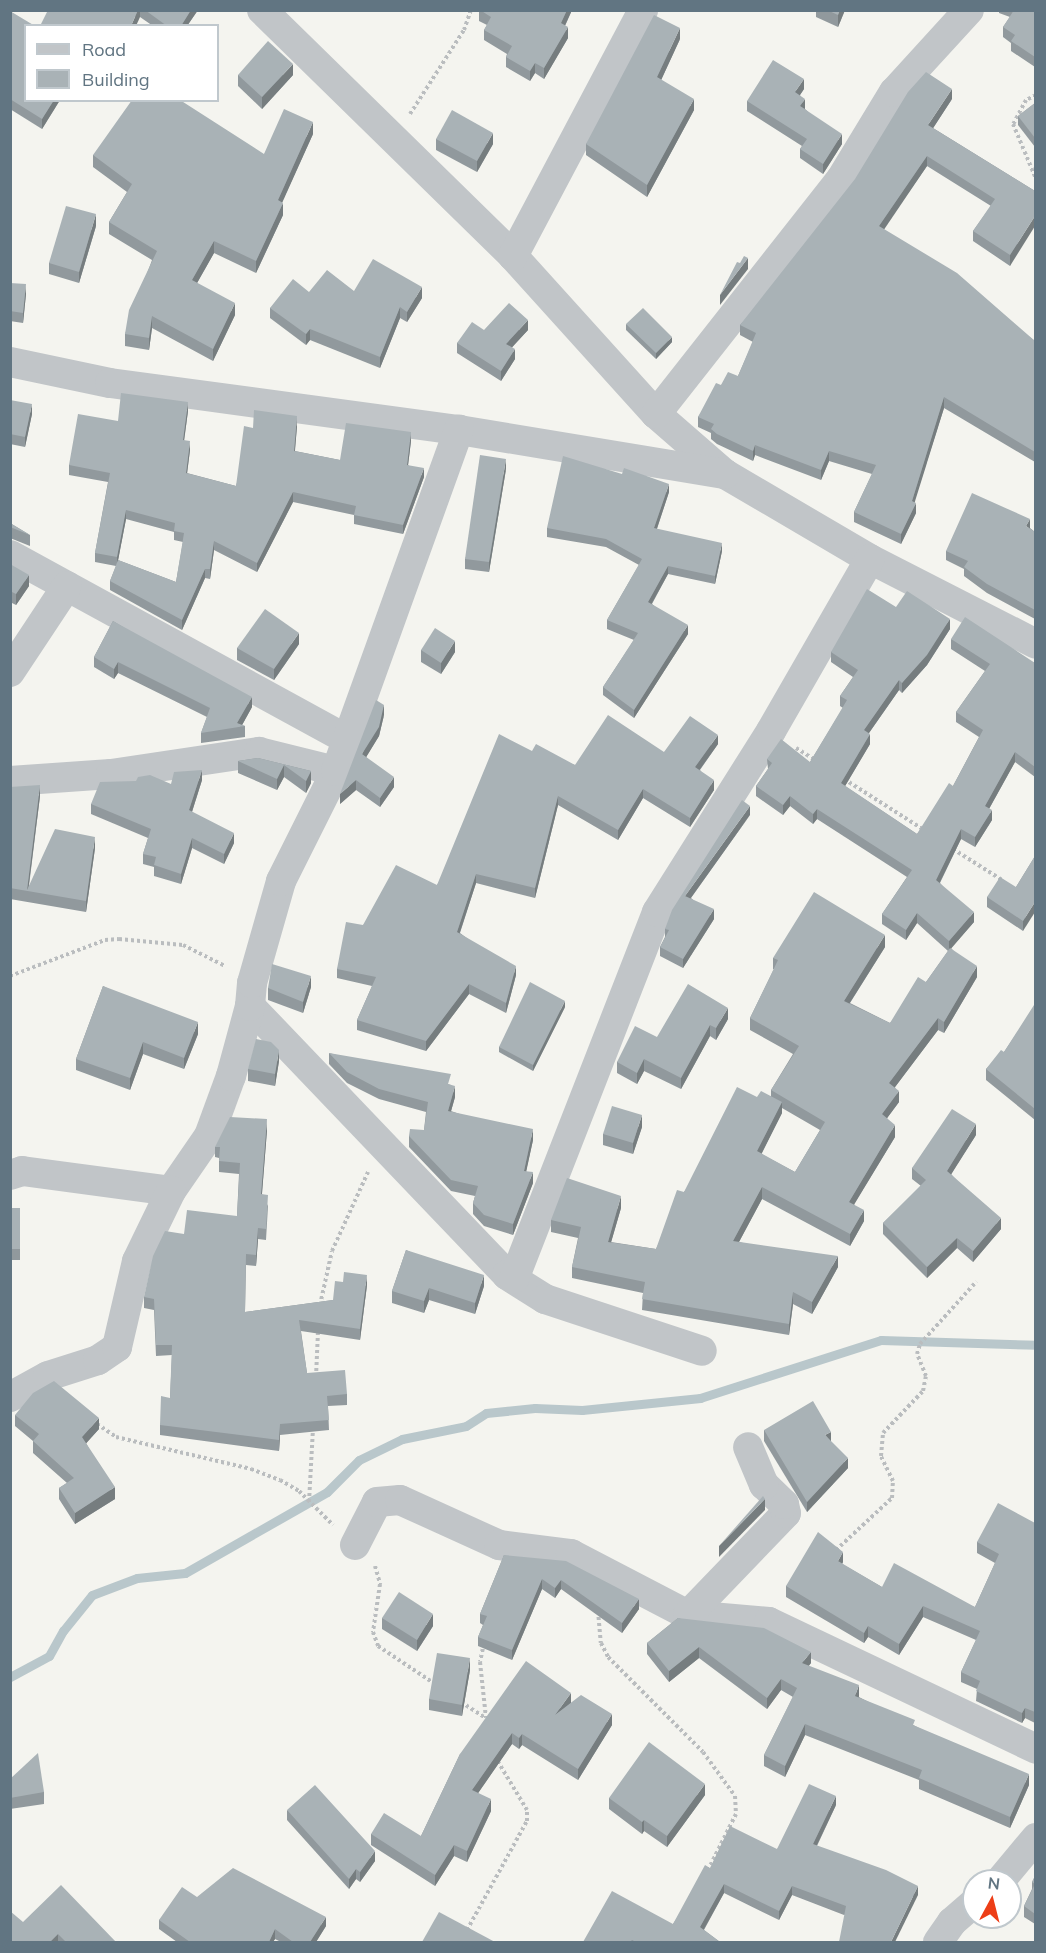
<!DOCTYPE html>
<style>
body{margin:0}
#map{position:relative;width:1046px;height:1953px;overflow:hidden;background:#f4f4ef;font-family:Mulish,sans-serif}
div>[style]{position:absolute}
.stream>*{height:9px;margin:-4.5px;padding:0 4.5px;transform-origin:4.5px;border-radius:4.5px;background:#b9c7cb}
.path>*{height:4px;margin-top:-2px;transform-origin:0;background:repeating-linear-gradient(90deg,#babdbf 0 3px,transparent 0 6px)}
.street>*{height:30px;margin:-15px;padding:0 15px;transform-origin:15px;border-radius:15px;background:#c1c5c8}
.wall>*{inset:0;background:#91999d}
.shaded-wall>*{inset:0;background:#767d7f}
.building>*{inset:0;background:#a9b2b6}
span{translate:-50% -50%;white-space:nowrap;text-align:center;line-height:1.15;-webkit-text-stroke:6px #fff;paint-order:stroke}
.frame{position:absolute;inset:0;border:12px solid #617582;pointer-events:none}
.legend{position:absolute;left:24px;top:24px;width:195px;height:78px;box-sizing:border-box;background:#fff;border:2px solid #c0c8cd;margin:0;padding:8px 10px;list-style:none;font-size:18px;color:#617582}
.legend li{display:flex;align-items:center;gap:12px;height:30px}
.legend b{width:30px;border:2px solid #c0c8cd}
.north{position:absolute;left:962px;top:1869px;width:60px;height:60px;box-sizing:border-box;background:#fff;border:2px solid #c0c8cd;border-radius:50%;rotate:7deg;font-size:16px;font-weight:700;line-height:24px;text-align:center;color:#617582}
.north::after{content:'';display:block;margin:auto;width:21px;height:27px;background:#ed3e17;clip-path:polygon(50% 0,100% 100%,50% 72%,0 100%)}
</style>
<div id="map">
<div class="stream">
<i style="left:10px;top:1677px;width:44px;rotate:-28.3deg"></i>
<i style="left:49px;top:1656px;width:29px;rotate:-61deg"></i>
<i style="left:63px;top:1631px;width:46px;rotate:-51.1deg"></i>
<i style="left:92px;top:1595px;width:48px;rotate:-20.7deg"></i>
<i style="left:137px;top:1578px;width:48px;rotate:-5.9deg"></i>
<i style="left:185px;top:1573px;width:163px;rotate:-29.7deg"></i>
<i style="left:327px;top:1492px;width:45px;rotate:-45deg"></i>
<i style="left:359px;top:1460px;width:48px;rotate:-26deg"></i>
<i style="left:402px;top:1439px;width:65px;rotate:-11.5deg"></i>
<i style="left:466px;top:1426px;width:24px;rotate:-33deg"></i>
<i style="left:486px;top:1413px;width:49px;rotate:-5.8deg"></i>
<i style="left:535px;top:1408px;width:47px;rotate:2.4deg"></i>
<i style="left:582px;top:1410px;width:119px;rotate:-5.8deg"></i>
<i style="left:700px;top:1398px;width:190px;rotate:-17.8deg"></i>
<i style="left:881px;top:1340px;width:155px;rotate:1.8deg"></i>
</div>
<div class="path">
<i style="left:1036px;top:95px;width:11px;rotate:153deg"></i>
<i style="left:1026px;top:100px;width:27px;rotate:118deg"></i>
<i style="left:1013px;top:124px;width:60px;rotate:67.3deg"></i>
<i style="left:410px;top:114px;width:100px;rotate:-57.3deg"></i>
<i style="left:464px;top:30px;width:21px;rotate:-71deg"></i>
<i style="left:796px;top:748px;width:22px;rotate:32deg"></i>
<i style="left:844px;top:779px;width:95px;rotate:32.5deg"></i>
<i style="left:953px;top:849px;width:58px;rotate:32.3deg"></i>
<i style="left:10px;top:976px;width:102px;rotate:-20.8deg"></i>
<i style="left:105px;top:940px;width:14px;rotate:-4deg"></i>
<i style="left:119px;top:939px;width:64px;rotate:5.4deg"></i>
<i style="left:183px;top:945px;width:47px;rotate:26.6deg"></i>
<i style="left:320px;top:1305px;width:55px;rotate:-77.5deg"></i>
<i style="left:332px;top:1251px;width:87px;rotate:-65.5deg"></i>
<i style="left:316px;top:1377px;width:46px;rotate:-87.5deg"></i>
<i style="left:97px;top:1424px;width:23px;rotate:34deg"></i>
<i style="left:116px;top:1437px;width:139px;rotate:13.3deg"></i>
<i style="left:251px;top:1469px;width:31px;rotate:21deg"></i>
<i style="left:280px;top:1480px;width:22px;rotate:30deg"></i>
<i style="left:299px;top:1491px;width:48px;rotate:45deg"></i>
<i style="left:309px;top:1502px;width:75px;rotate:-86.9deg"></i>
<i style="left:836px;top:1550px;width:76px;rotate:-42.9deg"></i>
<i style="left:892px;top:1498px;width:17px;rotate:-87deg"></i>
<i style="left:893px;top:1481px;width:28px;rotate:-116deg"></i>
<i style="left:881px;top:1456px;width:23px;rotate:-85deg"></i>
<i style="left:883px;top:1433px;width:58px;rotate:-46.4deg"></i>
<i style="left:923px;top:1391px;width:15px;rotate:-79deg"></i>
<i style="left:926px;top:1376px;width:24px;rotate:-112deg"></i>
<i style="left:917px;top:1354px;width:10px;rotate:-73deg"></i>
<i style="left:920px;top:1344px;width:84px;rotate:-47.9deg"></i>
<i style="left:375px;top:1566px;width:19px;rotate:74deg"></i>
<i style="left:380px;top:1584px;width:49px;rotate:98.3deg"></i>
<i style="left:373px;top:1632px;width:15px;rotate:70deg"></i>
<i style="left:378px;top:1646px;width:69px;rotate:33.7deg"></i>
<i style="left:598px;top:1611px;width:32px;rotate:85deg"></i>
<i style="left:601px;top:1643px;width:16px;rotate:63deg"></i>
<i style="left:608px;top:1657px;width:134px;rotate:45deg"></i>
<i style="left:703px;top:1752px;width:54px;rotate:54deg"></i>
<i style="left:735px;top:1796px;width:18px;rotate:87deg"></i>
<i style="left:736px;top:1814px;width:65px;rotate:116.6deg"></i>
<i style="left:484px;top:1643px;width:19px;rotate:102deg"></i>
<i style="left:480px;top:1662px;width:56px;rotate:83.9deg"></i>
<i style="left:461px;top:1702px;width:30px;rotate:33deg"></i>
<i style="left:467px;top:1930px;width:124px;rotate:-61.2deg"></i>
<i style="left:527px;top:1821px;width:11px;rotate:-90deg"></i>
<i style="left:527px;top:1810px;width:58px;rotate:-121deg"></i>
</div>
<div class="street">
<i style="left:262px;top:10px;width:351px;rotate:44.4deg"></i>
<i style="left:513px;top:256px;width:213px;rotate:47.9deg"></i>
<i style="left:656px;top:414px;width:91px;rotate:41deg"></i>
<i style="left:725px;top:474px;width:168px;rotate:30.4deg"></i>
<i style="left:870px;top:559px;width:186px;rotate:27.1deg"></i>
<i style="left:513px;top:256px;width:278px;rotate:-62.1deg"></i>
<i style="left:10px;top:362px;width:102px;rotate:11.9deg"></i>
<i style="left:110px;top:383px;width:352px;rotate:7.7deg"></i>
<i style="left:459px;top:430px;width:270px;rotate:9.4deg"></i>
<i style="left:656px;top:414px;width:299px;rotate:-51.8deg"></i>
<i style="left:841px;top:179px;width:102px;rotate:-58.7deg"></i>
<i style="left:894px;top:92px;width:111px;rotate:-47.6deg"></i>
<i style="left:10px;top:555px;width:385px;rotate:28.7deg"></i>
<i style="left:10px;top:672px;width:103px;rotate:-56.5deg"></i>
<i style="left:10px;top:781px;width:101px;rotate:-4deg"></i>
<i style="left:111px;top:774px;width:150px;rotate:-8.5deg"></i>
<i style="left:259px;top:752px;width:79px;rotate:13.9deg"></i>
<i style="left:250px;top:1006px;width:372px;rotate:46.3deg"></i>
<i style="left:507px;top:1275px;width:45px;rotate:32.3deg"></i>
<i style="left:545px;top:1299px;width:165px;rotate:18.3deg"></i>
<i style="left:10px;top:1175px;width:13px;rotate:-18deg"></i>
<i style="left:22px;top:1171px;width:150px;rotate:7.6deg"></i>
<i style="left:171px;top:1191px;width:67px;rotate:-55.4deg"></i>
<i style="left:209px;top:1136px;width:64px;rotate:-69.9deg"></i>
<i style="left:231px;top:1076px;width:73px;rotate:-74.8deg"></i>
<i style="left:250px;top:1006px;width:23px;rotate:-85deg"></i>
<i style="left:252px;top:983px;width:106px;rotate:-74.1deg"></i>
<i style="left:281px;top:881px;width:123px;rotate:-63.4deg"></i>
<i style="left:336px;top:771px;width:363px;rotate:-70.2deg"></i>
<i style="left:514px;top:1279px;width:394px;rotate:-68.7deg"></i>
<i style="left:657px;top:912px;width:214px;rotate:-57.8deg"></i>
<i style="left:771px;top:731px;width:198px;rotate:-60.1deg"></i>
<i style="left:10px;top:1397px;width:43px;rotate:-28.9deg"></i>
<i style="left:48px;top:1376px;width:52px;rotate:-17.7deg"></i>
<i style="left:98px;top:1360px;width:23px;rotate:-34deg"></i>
<i style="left:117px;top:1347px;width:88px;rotate:-76.9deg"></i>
<i style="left:137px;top:1261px;width:78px;rotate:-64.1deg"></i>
<i style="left:355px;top:1545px;width:48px;rotate:-62.9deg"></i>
<i style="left:377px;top:1502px;width:23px;rotate:-5deg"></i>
<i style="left:400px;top:1500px;width:109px;rotate:24.4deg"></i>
<i style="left:499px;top:1545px;width:73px;rotate:7.1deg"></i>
<i style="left:571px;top:1554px;width:132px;rotate:27.5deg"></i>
<i style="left:688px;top:1615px;width:81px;rotate:4.9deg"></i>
<i style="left:769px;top:1622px;width:296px;rotate:25.4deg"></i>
<i style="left:688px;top:1615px;width:141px;rotate:-46.1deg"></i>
<i style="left:786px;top:1513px;width:9px;rotate:-103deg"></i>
<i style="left:784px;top:1504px;width:28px;rotate:-136deg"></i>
<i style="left:764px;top:1485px;width:41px;rotate:-112.8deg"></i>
<i style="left:1000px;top:1881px;width:56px;rotate:-50.1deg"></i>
<i style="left:938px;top:1942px;width:24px;rotate:-55deg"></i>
<i style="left:952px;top:1922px;width:29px;rotate:-41deg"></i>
</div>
<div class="wall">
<i style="clip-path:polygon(48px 10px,198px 10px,187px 26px,153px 26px,140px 17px)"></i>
<i style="clip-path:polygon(479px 10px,572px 10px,565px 26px,568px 38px,544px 79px,535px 73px,530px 81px,506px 67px,506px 57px,507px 54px,484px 40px,484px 30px,487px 25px,479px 21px)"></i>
<i style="clip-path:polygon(816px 10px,845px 10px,838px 27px,816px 17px)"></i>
<i style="clip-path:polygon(999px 10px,1035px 10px,1035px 67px,1011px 51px,1011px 43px,1003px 37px,1003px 27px,1010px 17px,999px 13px)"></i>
<i style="clip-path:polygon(10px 11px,60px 100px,42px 129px,10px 109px)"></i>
<i style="clip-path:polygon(680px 39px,661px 80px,694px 110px,647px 197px,586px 155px,586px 144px)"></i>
<i style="clip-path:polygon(238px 75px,293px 75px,262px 109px,238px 86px)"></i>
<i style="clip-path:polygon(804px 89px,800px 95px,805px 109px,842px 144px,823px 174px,800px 158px,800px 149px,802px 146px,747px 111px,747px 101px)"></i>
<i style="clip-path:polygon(952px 99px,933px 128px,1035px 191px,1010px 266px,973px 241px,973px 231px,991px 206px,927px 166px,883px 229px,1035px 341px,1035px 462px,944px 408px,914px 502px,916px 513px,901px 544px,854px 522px,854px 512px,872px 474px,829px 461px,821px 480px,755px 455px,753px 461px,717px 444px,711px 439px,711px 433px,698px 427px,698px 417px,721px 385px,738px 376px,753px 342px,740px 335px,740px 325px)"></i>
<i style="clip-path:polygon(1035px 103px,1035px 147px,1018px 125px,1018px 116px)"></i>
<i style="clip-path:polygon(313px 134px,282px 202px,283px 215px,256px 273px,214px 253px,197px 283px,235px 315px,213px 361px,152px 328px,149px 350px,125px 346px,125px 334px,152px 260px,109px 234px,109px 222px,127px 192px,93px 167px,93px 155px,264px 154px)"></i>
<i style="clip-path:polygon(436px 139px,493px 144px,477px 172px,436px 150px)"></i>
<i style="clip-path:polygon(96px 226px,79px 283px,49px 274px,49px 263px)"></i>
<i style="clip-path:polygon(10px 283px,26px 294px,23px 323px,10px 321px)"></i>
<i style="clip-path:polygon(354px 291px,422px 298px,407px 322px,400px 318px,380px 368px,310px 340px,306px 345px,270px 318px,270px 308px,309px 292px)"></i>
<i style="clip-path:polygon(626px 324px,672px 342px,656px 359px,626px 330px)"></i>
<i style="clip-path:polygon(484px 330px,528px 330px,512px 347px,515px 359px,501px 381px,457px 353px,457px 343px)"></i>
<i style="clip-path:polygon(10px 400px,32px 414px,25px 447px,10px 444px)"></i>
<i style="clip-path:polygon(evenodd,188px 411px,184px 440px,190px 450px,187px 473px,236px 486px,253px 428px,297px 426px,295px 451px,340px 460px,411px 441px,408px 465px,424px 477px,403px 534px,354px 524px,354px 515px,293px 502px,257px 572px,214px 550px,210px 579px,205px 578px,182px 630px,110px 590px,110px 581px,116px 566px,95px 562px,95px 553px,108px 482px,69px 475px,69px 465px,118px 421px,188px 411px,126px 519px,174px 532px,174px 540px,183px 542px,176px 582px,118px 560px,126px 519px)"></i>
<i style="clip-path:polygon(506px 469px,489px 572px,465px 569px,465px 559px)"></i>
<i style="clip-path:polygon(669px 492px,657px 529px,722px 551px,715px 584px,668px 574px,652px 604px,688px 634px,634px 718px,603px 695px,603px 687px,634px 640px,607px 629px,607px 620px,639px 565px,606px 547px,547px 537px,547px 528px)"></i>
<i style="clip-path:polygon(10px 523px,30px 535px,30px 546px,10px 538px)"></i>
<i style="clip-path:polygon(1030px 528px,1035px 532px,1035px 619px,987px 593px,964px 576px,964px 569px,946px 560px,946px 551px)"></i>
<i style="clip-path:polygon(10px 564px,29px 586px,16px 605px,10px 602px)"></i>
<i style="clip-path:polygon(evenodd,896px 607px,950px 629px,927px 665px,902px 693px,899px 690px,869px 733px,870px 744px,845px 786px,917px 834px,953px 786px,979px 737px,956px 722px,956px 712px,985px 671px,951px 649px,951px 639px,1035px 663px,1035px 777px,1015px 762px,989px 809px,992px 820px,975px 847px,961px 839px,940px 883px,974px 922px,951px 948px,977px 977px,944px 1033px,938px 1030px,895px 1087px,899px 1102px,887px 1118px,895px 1137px,854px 1204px,864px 1221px,850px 1246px,762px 1199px,739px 1242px,838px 1267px,812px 1314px,793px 1304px,789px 1335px,642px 1310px,643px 1293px,572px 1278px,572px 1267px,578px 1238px,551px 1232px,551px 1220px,621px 1208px,611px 1242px,656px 1249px,684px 1192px,757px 1097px,771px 1096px,771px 1090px,793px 1054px,750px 1030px,750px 1018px,774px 969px,773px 969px,773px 958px,885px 947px,850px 1003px,890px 1023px,926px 982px,948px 951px,917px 923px,906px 940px,882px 924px,882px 914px,907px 877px,817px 819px,813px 824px,790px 806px,783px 815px,756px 796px,756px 786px,768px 769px,767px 759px,810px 762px,843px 708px,840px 706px,840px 696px,853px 677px,831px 662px,831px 652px,896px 607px,782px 1108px,820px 1130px,795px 1172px,761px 1154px,782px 1113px,782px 1108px)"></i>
<i style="clip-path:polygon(113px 621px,252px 707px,242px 725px,245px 726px,245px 737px,201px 743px,201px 733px,207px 717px,118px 673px,114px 679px,94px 667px,94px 657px)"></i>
<i style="clip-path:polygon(299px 644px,274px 680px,237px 660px,237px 648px)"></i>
<i style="clip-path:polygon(421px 650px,455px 652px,441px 674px,421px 662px)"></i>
<i style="clip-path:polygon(384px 715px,379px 736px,366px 757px,394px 787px,380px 807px,356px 790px,340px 804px)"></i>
<i style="clip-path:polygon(718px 744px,700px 770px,714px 790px,690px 827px,643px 798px,618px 840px,558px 805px,535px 898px,476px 883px,460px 933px,516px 975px,506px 1013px,469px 994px,426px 1051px,357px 1030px,357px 1020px,372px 986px,337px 978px,337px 969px,363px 925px,437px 885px,532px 751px,575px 765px)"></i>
<i style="clip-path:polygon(258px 758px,311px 771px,311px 783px,306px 793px,284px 777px,277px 790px,238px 773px,238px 761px)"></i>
<i style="clip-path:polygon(202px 780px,192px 812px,234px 843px,224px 864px,192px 848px,181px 884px,154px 876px,154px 867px,143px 864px,143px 854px,148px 838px,91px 814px,91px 804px,171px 784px)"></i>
<i style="clip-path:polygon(10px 787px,40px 796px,29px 886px,95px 848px,86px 912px,10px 899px)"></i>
<i style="clip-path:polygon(750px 815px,691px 898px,714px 919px,683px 968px,660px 956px,660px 947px,665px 937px,665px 929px)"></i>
<i style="clip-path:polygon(1035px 856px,1023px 931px,987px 907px,987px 897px,1016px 887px)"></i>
<i style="clip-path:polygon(103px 986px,198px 1034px,184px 1069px,143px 1054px,130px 1090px,76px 1070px,76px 1059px)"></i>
<i style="clip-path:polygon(311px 987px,303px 1013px,268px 1000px,268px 988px)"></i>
<i style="clip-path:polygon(1035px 1006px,1035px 1120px,986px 1080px,986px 1069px,1004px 1052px)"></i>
<i style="clip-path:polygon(565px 1007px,533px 1071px,499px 1052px,499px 1047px)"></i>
<i style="clip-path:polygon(728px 1019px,716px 1040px,710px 1036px,681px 1089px,644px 1071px,637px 1084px,617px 1073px,617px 1062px,657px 1037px)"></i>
<i style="clip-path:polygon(329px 1053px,451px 1085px,455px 1097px,451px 1111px,533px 1140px,526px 1171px,533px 1183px,513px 1235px,484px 1226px,473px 1214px,473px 1203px,475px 1196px,451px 1191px,409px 1147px,409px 1136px,424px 1130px,426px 1112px,379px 1099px,347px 1083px,329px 1064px)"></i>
<i style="clip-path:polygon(279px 1061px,275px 1086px,248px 1081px,248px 1069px)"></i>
<i style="clip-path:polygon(642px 1127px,633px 1154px,603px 1145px,603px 1134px)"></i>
<i style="clip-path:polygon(267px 1130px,262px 1194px,268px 1206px,266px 1240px,258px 1239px,256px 1266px,246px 1265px,245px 1312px,333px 1300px,367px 1285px,360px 1340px,301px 1331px,307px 1373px,347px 1394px,347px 1405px,328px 1406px,329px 1430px,280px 1435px,279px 1451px,160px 1435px,160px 1425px,170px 1398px,172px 1355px,156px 1356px,154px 1310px,144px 1308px,144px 1297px,184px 1234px,237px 1216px,239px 1174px,219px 1172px,219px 1158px,215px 1157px,215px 1147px)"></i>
<i style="clip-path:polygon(976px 1135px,951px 1174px,1001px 1229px,973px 1262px,957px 1248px,927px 1278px,883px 1234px,883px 1223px,921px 1186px,912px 1179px,912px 1168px)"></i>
<i style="clip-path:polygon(10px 1208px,20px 1208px,20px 1260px,10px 1260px)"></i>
<i style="clip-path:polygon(406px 1250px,484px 1286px,475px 1314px,429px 1300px,424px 1313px,392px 1303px,392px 1291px)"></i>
<i style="clip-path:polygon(15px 1415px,99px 1429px,86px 1443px,115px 1499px,75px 1524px,59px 1499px,59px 1488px,67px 1483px,33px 1453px,33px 1441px,15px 1426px)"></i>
<i style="clip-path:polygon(764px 1430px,831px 1442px,848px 1468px,807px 1512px,764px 1441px)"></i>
<i style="clip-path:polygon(1035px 1523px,1035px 1723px,1025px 1718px,1022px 1723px,976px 1701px,977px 1689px,961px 1682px,961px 1672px,976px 1640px,923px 1617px,899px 1655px,868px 1637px,864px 1643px,786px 1597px,786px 1586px,843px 1562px,842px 1564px,882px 1587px,975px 1607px,995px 1563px,977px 1553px,977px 1542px)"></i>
<i style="clip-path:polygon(504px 1555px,639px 1609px,622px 1633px,561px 1589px,555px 1598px,542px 1589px,512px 1660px,478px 1646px,478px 1637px,483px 1625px,480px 1623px,480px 1614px)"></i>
<i style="clip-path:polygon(382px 1618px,433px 1626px,417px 1651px,382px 1629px)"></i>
<i style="clip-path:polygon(678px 1618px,811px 1663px,808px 1666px,859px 1696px,859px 1697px,1029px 1785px,1010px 1828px,919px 1789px,919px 1780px,805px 1735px,785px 1777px,764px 1766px,764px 1755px,793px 1697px,781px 1690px,767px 1709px,699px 1658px,669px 1682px,647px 1654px,647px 1643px)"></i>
<i style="clip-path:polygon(470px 1670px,462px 1716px,429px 1710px,429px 1699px)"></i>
<i style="clip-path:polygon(571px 1703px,612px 1725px,578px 1780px,522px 1745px,519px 1749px,512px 1744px,478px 1793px,491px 1811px,467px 1862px,454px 1856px,435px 1886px,371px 1845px,371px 1834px,421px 1836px,460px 1754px)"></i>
<i style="clip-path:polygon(10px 1779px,44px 1792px,44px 1804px,10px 1809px)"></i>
<i style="clip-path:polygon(705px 1795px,667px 1847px,644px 1831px,642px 1834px,609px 1809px,609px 1798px)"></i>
<i style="clip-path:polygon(836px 1805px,817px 1846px,918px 1895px,844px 1915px,792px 1895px,779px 1920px,724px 1893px,704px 1930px,720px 1942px,583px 1942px,673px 1924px,710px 1868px,777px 1849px)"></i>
<i style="clip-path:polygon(287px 1810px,375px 1861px,360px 1882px,356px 1879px,349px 1889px,287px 1820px)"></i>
<i style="clip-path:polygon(1035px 1876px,1035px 1924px,1024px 1917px,1024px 1906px,1032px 1889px,1032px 1882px)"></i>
<i style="clip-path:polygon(197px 1897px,326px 1926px,316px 1942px,281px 1942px,275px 1939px,273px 1942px,177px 1942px,159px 1929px,159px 1920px)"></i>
<i style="clip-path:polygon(23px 1922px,116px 1942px,10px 1942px)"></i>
</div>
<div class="shaded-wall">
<i style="clip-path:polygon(138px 10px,140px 10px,140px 17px,136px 26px,131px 26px)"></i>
<i style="clip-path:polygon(191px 10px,198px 10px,187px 26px,181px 26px)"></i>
<i style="clip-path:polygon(567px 10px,572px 10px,561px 34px,561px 23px)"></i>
<i style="clip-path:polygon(840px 10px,845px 10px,838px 27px,838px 15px)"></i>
<i style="clip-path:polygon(568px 27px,568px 38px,544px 79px,544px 68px)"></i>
<i style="clip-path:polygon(680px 28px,680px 39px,657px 89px,657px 77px)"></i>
<i style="clip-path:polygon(535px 63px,535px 73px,530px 81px,530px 71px)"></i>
<i style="clip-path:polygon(293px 64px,293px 75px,262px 109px,262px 97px)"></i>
<i style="clip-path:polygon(804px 79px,804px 89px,795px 102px,795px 92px)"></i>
<i style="clip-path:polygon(952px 89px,952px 99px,928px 136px,928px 125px)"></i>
<i style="clip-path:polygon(694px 99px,694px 110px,647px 197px,647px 185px)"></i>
<i style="clip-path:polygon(805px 99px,805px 109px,800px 106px)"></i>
<i style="clip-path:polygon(54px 100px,60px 100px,42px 129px,42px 119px)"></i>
<i style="clip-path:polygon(313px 122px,313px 134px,278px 212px,278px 200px)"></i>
<i style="clip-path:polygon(493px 133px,493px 144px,477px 172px,477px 161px)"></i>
<i style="clip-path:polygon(842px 134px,842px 144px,823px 174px,823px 164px)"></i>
<i style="clip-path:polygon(927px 156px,927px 166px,879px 237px,879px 226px)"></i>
<i style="clip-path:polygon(283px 203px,283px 215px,256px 273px,256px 261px)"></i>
<i style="clip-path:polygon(96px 214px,96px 226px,79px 283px,79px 272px)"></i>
<i style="clip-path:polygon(1035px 216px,1035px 226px,1010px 266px,1010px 255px)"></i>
<i style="clip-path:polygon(214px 241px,214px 253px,192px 292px,192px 280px)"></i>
<i style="clip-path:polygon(748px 258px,748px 269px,720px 305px,720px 295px)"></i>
<i style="clip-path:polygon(26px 284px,26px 294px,23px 323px,23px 313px)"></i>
<i style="clip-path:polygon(422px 287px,422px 298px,407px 322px,407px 312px)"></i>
<i style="clip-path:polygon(235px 303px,235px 315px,213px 361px,213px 349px)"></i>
<i style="clip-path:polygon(400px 307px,400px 318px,380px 368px,380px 357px)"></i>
<i style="clip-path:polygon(152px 316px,152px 328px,149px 350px,149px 338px)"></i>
<i style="clip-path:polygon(528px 320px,528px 330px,506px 354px,506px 344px)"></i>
<i style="clip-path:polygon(310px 329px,310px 340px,306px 345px,306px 334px)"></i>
<i style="clip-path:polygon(672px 337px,672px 342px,656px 359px,656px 353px)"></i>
<i style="clip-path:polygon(515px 349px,515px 359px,501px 381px,501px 371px)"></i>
<i style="clip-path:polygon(944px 397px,944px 408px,912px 511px,912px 501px)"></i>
<i style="clip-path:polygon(188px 402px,188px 411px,183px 449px,183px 440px)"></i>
<i style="clip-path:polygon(32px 404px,32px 414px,25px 447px,25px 437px)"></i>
<i style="clip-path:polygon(297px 416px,297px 426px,294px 460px,294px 451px)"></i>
<i style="clip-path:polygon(411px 432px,411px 441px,407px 474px,407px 465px)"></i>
<i style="clip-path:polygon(190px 441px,190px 450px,186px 482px,186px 473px)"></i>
<i style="clip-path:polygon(755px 445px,755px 455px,753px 461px,753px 451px)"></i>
<i style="clip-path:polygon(829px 451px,829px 461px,821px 480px,821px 470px)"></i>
<i style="clip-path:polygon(506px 459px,506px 469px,489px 572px,489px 562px)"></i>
<i style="clip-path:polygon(424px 468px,424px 477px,403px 534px,403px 525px)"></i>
<i style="clip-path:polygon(669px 484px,669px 492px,654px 537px,654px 528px)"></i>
<i style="clip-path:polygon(293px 492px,293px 502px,257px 572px,257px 563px)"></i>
<i style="clip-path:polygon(916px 503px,916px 513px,901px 544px,901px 534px)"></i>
<i style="clip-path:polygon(126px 510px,126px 519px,117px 566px,117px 557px)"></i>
<i style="clip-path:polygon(1030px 519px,1030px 529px,1026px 526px)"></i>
<i style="clip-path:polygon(214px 541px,214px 550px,210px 579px,210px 569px)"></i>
<i style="clip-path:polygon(722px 543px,722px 551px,715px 584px,715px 576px)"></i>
<i style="clip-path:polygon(668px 566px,668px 574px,648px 610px,648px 602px)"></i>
<i style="clip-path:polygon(205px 569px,205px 578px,182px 630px,182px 620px)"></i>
<i style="clip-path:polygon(29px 575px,29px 586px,16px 605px,16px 594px)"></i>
<i style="clip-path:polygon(950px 619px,950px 629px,927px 665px,902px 693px,902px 683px)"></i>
<i style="clip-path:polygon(688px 625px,688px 634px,634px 718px,634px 710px)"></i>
<i style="clip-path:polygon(299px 633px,299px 644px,274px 680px,274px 669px)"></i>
<i style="clip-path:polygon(455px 641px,455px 652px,441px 674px,441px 663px)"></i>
<i style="clip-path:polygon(118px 662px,118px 673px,114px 679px,114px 669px)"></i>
<i style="clip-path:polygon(899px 680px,899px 690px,864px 740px,864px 730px)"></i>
<i style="clip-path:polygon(12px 689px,12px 699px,10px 703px,10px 693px)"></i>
<i style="clip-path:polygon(252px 697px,252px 707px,241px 727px,237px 723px)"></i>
<i style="clip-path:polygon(384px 705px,384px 715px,379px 736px,362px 764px,362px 754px)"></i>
<i style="clip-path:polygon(870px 734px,870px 744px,841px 793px,841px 783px)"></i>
<i style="clip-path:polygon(718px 735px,718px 744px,695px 776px,695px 767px)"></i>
<i style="clip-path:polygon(1015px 752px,1015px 762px,985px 816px,985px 806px)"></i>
<i style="clip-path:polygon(284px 765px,284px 777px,277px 790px,277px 779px)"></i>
<i style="clip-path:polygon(202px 770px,202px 780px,189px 821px,189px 810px)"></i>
<i style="clip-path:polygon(311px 771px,311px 783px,306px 793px,306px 781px)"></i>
<i style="clip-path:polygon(394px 777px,394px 787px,380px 807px,380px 798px)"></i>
<i style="clip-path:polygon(356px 780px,356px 790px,340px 804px,340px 794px)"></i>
<i style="clip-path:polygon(714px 780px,714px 790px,690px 827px,690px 818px)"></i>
<i style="clip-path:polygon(40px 785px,40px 796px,28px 891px,27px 891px)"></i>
<i style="clip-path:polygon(643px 789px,643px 798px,618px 840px,618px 830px)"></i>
<i style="clip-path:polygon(558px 796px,558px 805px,535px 898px,535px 888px)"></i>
<i style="clip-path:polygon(790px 796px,790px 806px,783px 815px,783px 805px)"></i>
<i style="clip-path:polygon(750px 806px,750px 815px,685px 906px,685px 896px)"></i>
<i style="clip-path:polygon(817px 809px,817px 819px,813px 824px,813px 814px)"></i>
<i style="clip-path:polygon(992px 810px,992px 820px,975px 847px,975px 837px)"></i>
<i style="clip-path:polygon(961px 829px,961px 839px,936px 890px,936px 880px)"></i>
<i style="clip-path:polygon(234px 833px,234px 843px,224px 864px,224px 854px)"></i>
<i style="clip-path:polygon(95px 837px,95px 848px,86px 912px,86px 901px)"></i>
<i style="clip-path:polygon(192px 838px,192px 848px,181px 884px,181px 874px)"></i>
<i style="clip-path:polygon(476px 874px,476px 883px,457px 941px,457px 932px)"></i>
<i style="clip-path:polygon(1035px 902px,1035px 912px,1023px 931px,1023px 921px)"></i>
<i style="clip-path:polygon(714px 909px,714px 919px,683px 968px,683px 959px)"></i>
<i style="clip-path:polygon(974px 912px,974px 922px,949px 951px,949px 941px)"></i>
<i style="clip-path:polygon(917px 913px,917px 923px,906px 940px,906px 930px)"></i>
<i style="clip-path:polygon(885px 935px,885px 947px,844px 1012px,844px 1001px)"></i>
<i style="clip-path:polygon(516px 966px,516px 975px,506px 1013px,506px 1003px)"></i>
<i style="clip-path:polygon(977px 966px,977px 977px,944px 1033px,944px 1022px)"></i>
<i style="clip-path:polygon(311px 976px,311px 987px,303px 1013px,303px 1002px)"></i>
<i style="clip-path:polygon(469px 984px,469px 994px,426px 1051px,426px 1041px)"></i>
<i style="clip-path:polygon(565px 1001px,565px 1007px,533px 1071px,533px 1065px)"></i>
<i style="clip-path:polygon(728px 1008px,728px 1019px,716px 1040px,716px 1028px)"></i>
<i style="clip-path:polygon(938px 1018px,938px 1030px,889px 1095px,889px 1083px)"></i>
<i style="clip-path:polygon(198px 1022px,198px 1034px,184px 1069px,184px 1058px)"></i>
<i style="clip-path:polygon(710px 1025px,710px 1036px,681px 1089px,681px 1078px)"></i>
<i style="clip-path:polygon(143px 1042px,143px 1054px,130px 1090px,130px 1078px)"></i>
<i style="clip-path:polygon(279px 1050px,279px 1061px,275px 1086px,275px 1074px)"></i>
<i style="clip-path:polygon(644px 1059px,644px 1071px,637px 1084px,637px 1073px)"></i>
<i style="clip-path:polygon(455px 1086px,455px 1097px,448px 1122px,448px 1111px)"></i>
<i style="clip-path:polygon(899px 1091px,899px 1102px,882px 1125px,882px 1114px)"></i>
<i style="clip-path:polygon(782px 1102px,782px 1113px,757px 1163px,757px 1151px)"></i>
<i style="clip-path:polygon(642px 1115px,642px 1127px,633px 1154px,633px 1143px)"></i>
<i style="clip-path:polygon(267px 1119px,267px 1130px,261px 1205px,261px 1194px)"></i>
<i style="clip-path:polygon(976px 1124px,976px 1135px,947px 1181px,947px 1171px)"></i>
<i style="clip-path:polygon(895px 1125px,895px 1137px,849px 1213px,849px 1202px)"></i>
<i style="clip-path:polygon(533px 1129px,533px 1140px,524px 1182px,524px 1171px)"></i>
<i style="clip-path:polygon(533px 1172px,533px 1183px,513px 1235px,513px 1224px)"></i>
<i style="clip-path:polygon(762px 1187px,762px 1199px,733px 1253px,733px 1241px)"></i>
<i style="clip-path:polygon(621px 1196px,621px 1208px,608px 1253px,608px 1242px)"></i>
<i style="clip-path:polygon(864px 1210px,864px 1221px,850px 1246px,850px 1234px)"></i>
<i style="clip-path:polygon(1001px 1218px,1001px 1229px,973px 1262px,973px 1251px)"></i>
<i style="clip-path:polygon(258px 1228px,258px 1239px,256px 1266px,256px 1255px)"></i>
<i style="clip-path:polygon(957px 1238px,957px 1248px,927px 1278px,927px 1267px)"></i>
<i style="clip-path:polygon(838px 1256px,838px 1267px,812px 1314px,812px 1302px)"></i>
<i style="clip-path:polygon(367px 1275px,367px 1285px,360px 1340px,360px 1329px)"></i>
<i style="clip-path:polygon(484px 1275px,484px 1286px,475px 1314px,475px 1303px)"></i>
<i style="clip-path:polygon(429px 1288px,429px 1300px,424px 1313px,424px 1301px)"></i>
<i style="clip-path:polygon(793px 1292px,793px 1304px,789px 1335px,789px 1324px)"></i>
<i style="clip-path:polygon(99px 1418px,99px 1429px,82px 1448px,82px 1437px)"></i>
<i style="clip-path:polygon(280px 1424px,280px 1435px,279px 1451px,279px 1440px)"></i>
<i style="clip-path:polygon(831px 1432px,831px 1442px,825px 1435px)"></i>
<i style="clip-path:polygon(848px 1458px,848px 1468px,807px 1512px,807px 1502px)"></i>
<i style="clip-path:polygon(115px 1487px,115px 1499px,75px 1524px,75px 1513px)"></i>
<i style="clip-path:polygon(765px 1499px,765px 1510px,719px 1557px,719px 1546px)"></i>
<i style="clip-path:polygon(843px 1552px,843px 1562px,838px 1572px,838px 1561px)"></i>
<i style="clip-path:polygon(542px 1579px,542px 1589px,512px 1660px,512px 1650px)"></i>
<i style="clip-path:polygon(561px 1580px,561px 1589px,555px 1598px,555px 1588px)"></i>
<i style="clip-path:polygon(639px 1599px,639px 1609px,622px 1633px,622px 1623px)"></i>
<i style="clip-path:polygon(923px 1606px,923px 1617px,899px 1655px,899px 1644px)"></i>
<i style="clip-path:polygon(433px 1614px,433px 1626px,417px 1651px,417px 1640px)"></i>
<i style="clip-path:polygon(868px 1626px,868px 1637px,864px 1643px,864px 1633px)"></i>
<i style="clip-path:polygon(699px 1647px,699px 1658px,669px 1682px,669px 1671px)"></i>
<i style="clip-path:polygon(811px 1652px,811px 1663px,802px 1675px,802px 1663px)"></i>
<i style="clip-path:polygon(470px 1658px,470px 1670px,462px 1716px,462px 1705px)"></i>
<i style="clip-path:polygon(781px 1679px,781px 1690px,767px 1709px,767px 1698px)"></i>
<i style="clip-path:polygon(859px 1685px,859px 1696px,855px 1707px,855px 1696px)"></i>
<i style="clip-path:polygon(571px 1693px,571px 1704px,555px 1715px)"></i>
<i style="clip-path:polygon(1025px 1708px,1025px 1718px,1022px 1723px,1022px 1713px)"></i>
<i style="clip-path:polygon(612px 1714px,612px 1725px,578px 1780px,578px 1769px)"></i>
<i style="clip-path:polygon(805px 1724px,805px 1735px,785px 1777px,785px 1766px)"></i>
<i style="clip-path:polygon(512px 1733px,512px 1744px,472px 1802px,472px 1790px)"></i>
<i style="clip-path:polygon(522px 1734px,522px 1745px,519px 1749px,519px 1738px)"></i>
<i style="clip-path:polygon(1029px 1774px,1029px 1785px,1010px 1828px,1010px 1817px)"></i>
<i style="clip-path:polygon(705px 1784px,705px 1795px,667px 1847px,667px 1836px)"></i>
<i style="clip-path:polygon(836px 1796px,836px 1805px,813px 1853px,813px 1844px)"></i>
<i style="clip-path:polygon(491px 1799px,491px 1811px,467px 1862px,467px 1851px)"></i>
<i style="clip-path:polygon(644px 1820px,644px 1831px,642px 1834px,642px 1822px)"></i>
<i style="clip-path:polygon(454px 1845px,454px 1856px,435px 1886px,435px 1875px)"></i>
<i style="clip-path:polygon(375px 1851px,375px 1861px,360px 1882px,360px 1872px)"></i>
<i style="clip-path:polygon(356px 1869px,356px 1879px,349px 1889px,349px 1879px)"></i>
<i style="clip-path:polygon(724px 1884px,724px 1893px,700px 1936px,700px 1927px)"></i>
<i style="clip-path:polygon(792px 1886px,792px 1895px,779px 1920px,779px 1911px)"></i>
<i style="clip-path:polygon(918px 1886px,918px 1895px,895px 1942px,891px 1942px)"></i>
<i style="clip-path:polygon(326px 1917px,326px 1926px,316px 1942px,310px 1942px)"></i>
<i style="clip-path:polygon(275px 1929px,275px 1939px,273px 1942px,269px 1942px)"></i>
<i style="clip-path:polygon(58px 1934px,58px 1942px,50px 1942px)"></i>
</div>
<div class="building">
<i style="clip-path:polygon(48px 10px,138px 10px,131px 26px,40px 26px)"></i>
<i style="clip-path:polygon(145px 10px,191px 10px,181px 26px,167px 26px)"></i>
<i style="clip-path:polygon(480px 10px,567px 10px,561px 23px,568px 27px,544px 68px,535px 63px,530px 71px,506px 57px,512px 46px,484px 30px,491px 17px)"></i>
<i style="clip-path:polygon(827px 10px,840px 10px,838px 15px)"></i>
<i style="clip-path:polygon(1014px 10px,1035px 10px,1035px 57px,1011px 41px,1015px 35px,1003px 27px)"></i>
<i style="clip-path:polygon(10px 11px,35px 26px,26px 26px,26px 100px,54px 100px,42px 119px,10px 99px)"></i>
<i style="clip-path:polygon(654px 15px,680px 28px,657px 77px,694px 99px,647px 185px,586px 144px)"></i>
<i style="clip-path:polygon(268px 41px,293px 64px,262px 97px,238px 75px)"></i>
<i style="clip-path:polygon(773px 60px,804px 79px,795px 92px,805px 99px,800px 106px,842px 134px,823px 164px,800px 149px,807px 139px,747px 101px)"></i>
<i style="clip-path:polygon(926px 72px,952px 89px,928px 125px,1035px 191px,1035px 216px,1010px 255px,973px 231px,995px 199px,927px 156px,879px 226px,957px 273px,1035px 341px,1035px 452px,944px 397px,912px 501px,916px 503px,901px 534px,854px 512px,876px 465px,829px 451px,821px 470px,755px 445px,753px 451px,717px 434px,711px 429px,714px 424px,698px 417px,716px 383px,721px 385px,728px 372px,738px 376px,756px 333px,740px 325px,855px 179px,908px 92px)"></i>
<i style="clip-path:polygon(132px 100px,180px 100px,264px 154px,284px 109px,313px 122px,278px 200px,283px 203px,256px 261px,214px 241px,192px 280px,235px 303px,213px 349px,152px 316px,149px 338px,125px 334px,129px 310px,157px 251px,109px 222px,132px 184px,93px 155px)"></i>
<i style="clip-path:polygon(1035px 103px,1035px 138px,1018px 116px)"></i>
<i style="clip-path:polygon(452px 110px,493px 133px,477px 161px,436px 139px)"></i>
<i style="clip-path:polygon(66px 206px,96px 214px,79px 272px,49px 263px)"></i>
<i style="clip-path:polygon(744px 256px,748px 258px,720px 295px,737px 262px,740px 263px)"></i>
<i style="clip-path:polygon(373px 259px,422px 287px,407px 312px,400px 307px,380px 357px,310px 329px,306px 334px,270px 308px,293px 279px,309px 292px,327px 270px,354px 291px)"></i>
<i style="clip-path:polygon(10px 283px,26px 284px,23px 313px,10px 311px)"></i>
<i style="clip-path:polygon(509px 303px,528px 320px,506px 344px,515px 349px,501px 371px,457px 343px,472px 322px,484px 330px)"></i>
<i style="clip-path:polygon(643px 308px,672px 337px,656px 353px,626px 324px)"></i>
<i style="clip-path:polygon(121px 393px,188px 402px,183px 440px,190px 441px,186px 473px,236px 486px,244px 426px,253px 428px,254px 410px,297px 416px,294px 451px,340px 460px,346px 423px,411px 432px,407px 465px,424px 468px,403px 525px,354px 515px,356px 506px,293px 492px,257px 563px,214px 541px,210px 569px,205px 569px,182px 620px,110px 581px,118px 560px,176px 582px,184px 533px,174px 531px,175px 523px,126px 510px,117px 557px,95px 553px,110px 473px,69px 465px,78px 414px,118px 421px)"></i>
<i style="clip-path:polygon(10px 400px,32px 404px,25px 437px,10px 434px)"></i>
<i style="clip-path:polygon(480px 455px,506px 459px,489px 562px,465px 559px)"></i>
<i style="clip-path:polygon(563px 456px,622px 474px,624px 468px,669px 484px,654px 528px,722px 543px,715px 576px,668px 566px,648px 602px,688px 625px,634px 710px,603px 687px,638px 633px,607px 620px,642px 559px,606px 539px,547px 528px)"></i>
<i style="clip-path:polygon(972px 493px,1030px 519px,1026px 526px,1035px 532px,1035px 610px,987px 584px,964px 567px,968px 561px,946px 551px)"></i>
<i style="clip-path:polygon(10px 523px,30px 535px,10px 527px)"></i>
<i style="clip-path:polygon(10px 564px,29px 575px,16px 594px,10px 591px)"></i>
<i style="clip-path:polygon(867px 589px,896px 607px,907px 591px,950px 619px,927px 655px,902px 683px,899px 680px,864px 730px,870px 734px,841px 783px,917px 834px,949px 783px,953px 786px,983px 730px,956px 712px,990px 664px,951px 639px,965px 617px,1035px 663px,1035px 767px,1015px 752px,985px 806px,992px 810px,975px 837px,961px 829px,936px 880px,974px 912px,949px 941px,917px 913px,906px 930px,882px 914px,912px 870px,817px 809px,813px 814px,790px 796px,783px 805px,756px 786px,772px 763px,767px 759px,781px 739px,810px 762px,847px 700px,840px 696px,858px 670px,831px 652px)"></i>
<i style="clip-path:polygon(265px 609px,299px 633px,274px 669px,237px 648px)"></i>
<i style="clip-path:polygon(113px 621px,252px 697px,237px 723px,245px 726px,201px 733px,210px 708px,118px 662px,114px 669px,94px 657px)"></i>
<i style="clip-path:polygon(435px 628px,455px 641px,441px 663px,421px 650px)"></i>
<i style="clip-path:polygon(376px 700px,384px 705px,379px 727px,362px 754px,394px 777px,380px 798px,356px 780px,340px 794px)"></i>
<i style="clip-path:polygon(608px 715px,664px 752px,690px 716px,718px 735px,695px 767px,714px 780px,690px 818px,643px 789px,618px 830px,558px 796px,535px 888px,476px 874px,457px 932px,516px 966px,506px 1003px,469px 984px,426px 1041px,357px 1020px,376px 977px,337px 969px,346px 922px,363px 925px,396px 865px,437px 885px,499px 734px,532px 751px,536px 744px,575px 765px)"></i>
<i style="clip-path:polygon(258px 758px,311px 771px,306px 781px,284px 765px,277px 779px,238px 761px)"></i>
<i style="clip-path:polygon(202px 770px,189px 810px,234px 833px,224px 854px,192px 838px,181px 874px,154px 865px,156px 857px,143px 854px,151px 829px,91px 804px,100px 782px,136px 781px,138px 777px,150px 775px,171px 784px,174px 772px)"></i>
<i style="clip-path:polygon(40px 785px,27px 890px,55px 829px,95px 837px,86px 901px,10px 888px,10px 787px)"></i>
<i style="clip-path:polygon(742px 800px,750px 806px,685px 896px,714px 909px,683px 959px,660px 947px,669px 930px,665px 929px,672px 910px)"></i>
<i style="clip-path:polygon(1035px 856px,1035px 902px,1023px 921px,987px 897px,1000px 877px,1016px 887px)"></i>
<i style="clip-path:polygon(814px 892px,885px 935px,844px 1001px,890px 1023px,918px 977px,926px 982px,950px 948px,977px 966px,944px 1022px,938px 1018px,889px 1083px,899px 1091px,882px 1114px,895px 1125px,849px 1202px,864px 1210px,850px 1234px,762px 1187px,733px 1241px,838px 1256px,812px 1302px,793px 1292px,789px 1324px,642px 1299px,645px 1282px,572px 1267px,581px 1227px,551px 1220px,567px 1178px,621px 1196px,608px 1242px,656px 1249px,677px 1190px,684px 1192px,737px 1087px,757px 1097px,761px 1091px,782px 1102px,757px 1151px,795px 1172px,825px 1122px,771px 1090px,799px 1046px,750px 1018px,778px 960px,773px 958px)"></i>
<i style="clip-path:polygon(272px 964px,311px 976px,303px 1002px,268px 988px)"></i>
<i style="clip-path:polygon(530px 982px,565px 1001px,533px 1065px,499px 1047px)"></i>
<i style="clip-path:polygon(688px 984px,728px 1008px,716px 1028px,710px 1025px,681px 1078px,644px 1059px,637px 1073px,617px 1062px,635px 1026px,657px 1037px)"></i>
<i style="clip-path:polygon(103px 986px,198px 1022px,184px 1058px,143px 1042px,130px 1078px,76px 1059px)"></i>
<i style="clip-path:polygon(1034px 1005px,1035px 1006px,1035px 1109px,986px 1069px,1001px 1050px,1004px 1052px)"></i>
<i style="clip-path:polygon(256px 1039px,271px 1042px,279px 1050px,275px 1074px,248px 1069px)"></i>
<i style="clip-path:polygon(329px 1053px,451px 1074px,448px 1084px,455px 1086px,448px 1111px,533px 1129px,524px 1171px,533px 1172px,513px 1224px,484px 1215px,473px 1203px,478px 1186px,451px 1180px,409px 1136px,410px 1129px,424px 1130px,428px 1102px,379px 1089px,347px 1072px)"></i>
<i style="clip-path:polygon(612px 1106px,642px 1115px,633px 1143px,603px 1134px)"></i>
<i style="clip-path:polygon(952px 1109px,976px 1124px,947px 1171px,1001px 1218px,973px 1251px,957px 1238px,927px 1267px,883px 1223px,926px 1180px,912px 1168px)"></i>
<i style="clip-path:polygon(230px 1117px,267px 1119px,261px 1194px,268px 1195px,266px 1229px,258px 1228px,256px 1255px,246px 1254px,245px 1312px,333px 1300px,335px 1281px,343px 1282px,344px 1272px,367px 1275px,360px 1329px,299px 1320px,307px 1373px,345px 1370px,347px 1394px,327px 1396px,329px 1420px,280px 1424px,279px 1440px,160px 1425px,161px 1396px,170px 1398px,172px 1345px,156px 1345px,154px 1299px,144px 1297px,153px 1256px,165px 1231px,184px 1234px,187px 1210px,237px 1216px,240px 1163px,219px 1161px,220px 1147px,215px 1147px)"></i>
<i style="clip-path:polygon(10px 1208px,20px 1208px,20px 1249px,10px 1249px)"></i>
<i style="clip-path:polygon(406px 1250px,484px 1275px,475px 1303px,429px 1288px,424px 1301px,392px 1291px)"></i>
<i style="clip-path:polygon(54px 1381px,99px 1418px,82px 1437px,115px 1487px,75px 1513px,59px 1488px,74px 1478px,33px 1441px,39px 1434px,15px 1415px,33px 1393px)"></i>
<i style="clip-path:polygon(813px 1401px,831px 1432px,825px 1435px,848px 1458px,807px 1502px,764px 1430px)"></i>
<i style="clip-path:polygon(763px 1496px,765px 1499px,719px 1546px)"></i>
<i style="clip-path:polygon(998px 1503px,1035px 1523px,1035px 1712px,1025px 1708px,1022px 1713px,976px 1691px,980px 1681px,961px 1672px,980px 1631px,923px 1606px,899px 1644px,868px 1626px,864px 1633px,786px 1586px,818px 1532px,843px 1552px,838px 1561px,882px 1587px,894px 1563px,975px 1607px,999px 1554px,977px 1542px)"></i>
<i style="clip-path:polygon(504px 1555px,566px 1561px,639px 1599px,622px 1623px,561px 1580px,555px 1588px,542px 1579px,512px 1650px,478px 1637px,487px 1616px,480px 1614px)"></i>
<i style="clip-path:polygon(399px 1592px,433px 1614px,417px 1640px,382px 1618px)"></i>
<i style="clip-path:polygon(678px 1618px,764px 1628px,811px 1652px,802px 1663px,859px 1685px,855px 1696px,915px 1720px,913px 1725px,1029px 1774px,1010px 1817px,919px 1778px,922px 1770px,805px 1724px,785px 1766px,764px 1755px,797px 1688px,781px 1679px,767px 1698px,699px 1647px,669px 1671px,647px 1643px)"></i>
<i style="clip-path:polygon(437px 1653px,470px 1658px,462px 1705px,429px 1699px)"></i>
<i style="clip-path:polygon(526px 1661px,571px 1693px,555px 1715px,581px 1695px,612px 1714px,578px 1769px,522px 1734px,519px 1738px,512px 1733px,472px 1790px,491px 1799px,467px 1851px,454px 1845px,435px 1875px,371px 1834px,384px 1813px,421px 1836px,460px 1754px)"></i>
<i style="clip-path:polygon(649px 1742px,705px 1784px,667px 1836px,644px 1820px,642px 1822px,609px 1798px)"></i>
<i style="clip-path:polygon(38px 1753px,44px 1792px,10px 1798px,10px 1779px)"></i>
<i style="clip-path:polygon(809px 1784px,836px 1796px,813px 1844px,886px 1870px,918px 1886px,891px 1942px,892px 1942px,839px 1942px,846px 1906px,792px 1886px,779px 1911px,724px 1884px,700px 1927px,720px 1942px,636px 1942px,632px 1940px,630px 1942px,583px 1942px,612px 1891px,673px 1924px,705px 1865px,710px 1868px,730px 1826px,777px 1849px)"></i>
<i style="clip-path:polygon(315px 1785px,375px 1851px,360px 1872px,356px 1869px,349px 1879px,287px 1810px)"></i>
<i style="clip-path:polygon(233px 1868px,326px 1917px,310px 1942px,293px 1942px,275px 1929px,269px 1942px,190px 1942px,159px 1920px,182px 1887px,197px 1897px)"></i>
<i style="clip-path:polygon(1035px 1876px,1035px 1914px,1024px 1906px,1035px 1884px,1032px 1882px)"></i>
<i style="clip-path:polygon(61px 1885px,116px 1942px,66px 1942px,58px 1934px,50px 1942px,10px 1942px,10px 1911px,23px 1922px)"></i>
<i style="clip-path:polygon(439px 1912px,495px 1942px,422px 1942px)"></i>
</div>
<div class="frame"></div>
<ul class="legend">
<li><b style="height:8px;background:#c1c5c8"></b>Road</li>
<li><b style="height:16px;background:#a9b2b6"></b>Building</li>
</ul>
<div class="north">N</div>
</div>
